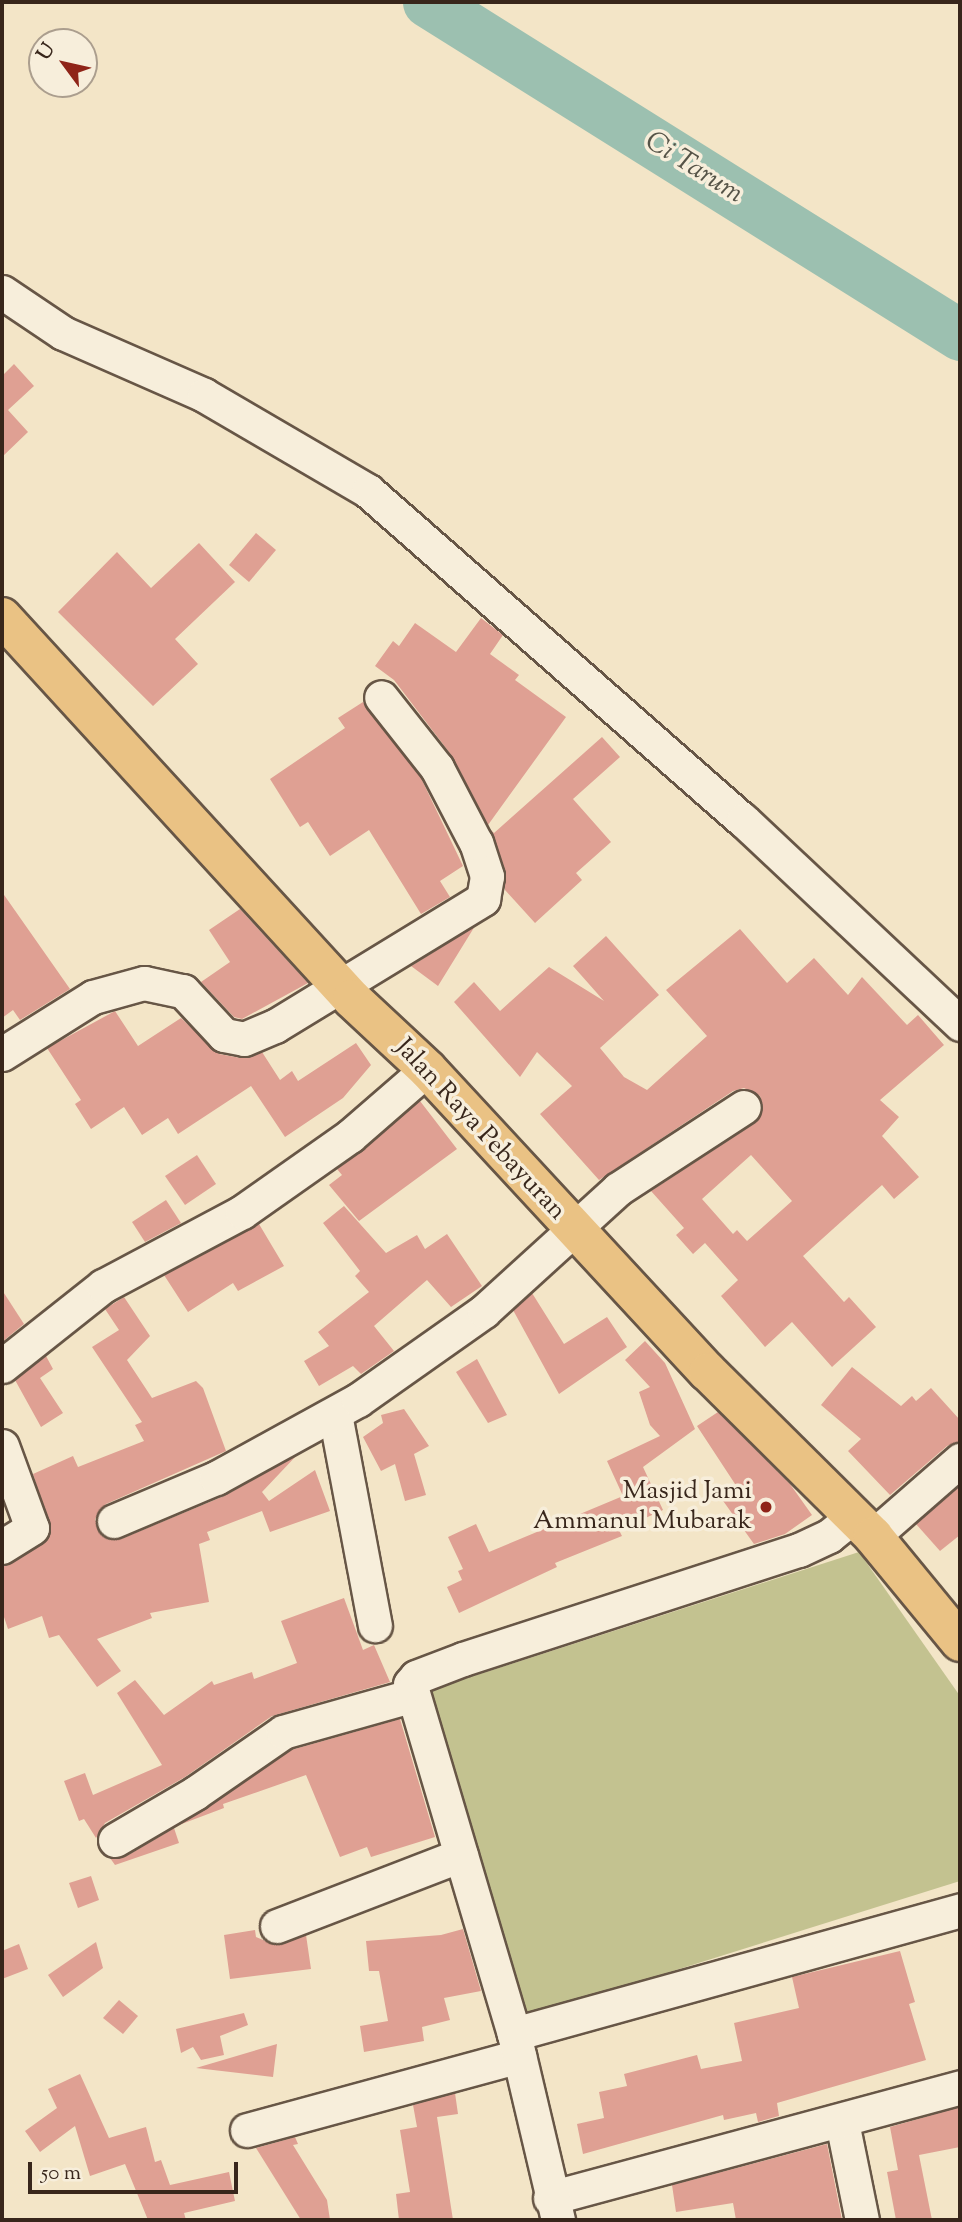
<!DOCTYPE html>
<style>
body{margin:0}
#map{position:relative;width:962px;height:2222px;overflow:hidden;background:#f3e5c7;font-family:"Sorts Mill Goudy",serif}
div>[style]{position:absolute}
.green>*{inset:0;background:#c3c290}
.river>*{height:51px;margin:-25.5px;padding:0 25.5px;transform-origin:25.5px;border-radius:25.5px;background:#9cc0b0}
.building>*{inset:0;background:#dfa093}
.roads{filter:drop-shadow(2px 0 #675646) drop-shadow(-2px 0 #675646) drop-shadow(0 2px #675646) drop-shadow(0 -2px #675646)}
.minor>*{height:33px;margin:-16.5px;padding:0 16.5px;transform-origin:16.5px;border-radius:16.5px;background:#f7eedb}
.major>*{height:38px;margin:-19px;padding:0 19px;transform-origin:19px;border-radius:19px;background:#eac284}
.dots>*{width:19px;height:19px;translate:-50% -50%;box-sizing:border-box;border:4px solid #f7eedb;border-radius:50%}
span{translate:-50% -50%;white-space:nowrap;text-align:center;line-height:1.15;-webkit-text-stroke:7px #f7eedb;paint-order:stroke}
.street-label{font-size:26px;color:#38261b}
.poi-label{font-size:26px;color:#38261b}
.right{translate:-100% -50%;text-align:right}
.water-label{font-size:28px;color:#565448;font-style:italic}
.frame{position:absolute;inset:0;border:4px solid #38261b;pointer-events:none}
.north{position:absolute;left:28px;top:28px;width:70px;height:70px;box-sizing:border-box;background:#f7eedb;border:2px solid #ab9e8e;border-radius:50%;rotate:303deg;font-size:19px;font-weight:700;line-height:28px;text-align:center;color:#38261b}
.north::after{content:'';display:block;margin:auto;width:24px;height:32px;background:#8f2418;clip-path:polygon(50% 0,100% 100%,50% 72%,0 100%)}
.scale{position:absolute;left:28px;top:2162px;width:210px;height:32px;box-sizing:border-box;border:4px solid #38261b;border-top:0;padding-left:9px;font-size:21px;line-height:24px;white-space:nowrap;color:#38261b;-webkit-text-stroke:5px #f7eedb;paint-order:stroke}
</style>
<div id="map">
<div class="green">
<i style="clip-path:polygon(859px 1552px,960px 1696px,960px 1881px,526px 2017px,427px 1691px)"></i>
</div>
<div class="river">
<i style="left:428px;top:2px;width:628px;rotate:32.04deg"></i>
</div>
<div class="building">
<i style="clip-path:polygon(14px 364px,34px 386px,8px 410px,28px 432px,2px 457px,2px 376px)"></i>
<i style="clip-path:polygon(256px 533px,276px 550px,249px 582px,229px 565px)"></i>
<i style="clip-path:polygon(199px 543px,235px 582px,175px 639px,198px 664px,153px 706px,58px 612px,117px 552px,151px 588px)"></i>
<i style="clip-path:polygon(481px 618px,503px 635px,490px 654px,519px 675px,515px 680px,566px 717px,488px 825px,452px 756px,394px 680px,375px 666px,393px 641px,399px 646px,415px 623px,456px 652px)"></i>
<i style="clip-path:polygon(363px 702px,421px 778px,463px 866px,440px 881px,450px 897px,421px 914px,369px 830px,330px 856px,308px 822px,300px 827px,270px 779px,345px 728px,338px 718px)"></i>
<i style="clip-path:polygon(602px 737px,620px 757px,573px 799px,611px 842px,576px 873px,582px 880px,535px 923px,505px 890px,505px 870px,491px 830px,494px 833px)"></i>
<i style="clip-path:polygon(2px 892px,70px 989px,20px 1020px,13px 1010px,2px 1018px)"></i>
<i style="clip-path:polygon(240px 909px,308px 983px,242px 1019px,234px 1017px,201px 982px,230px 962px,209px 930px)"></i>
<i style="clip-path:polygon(475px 926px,438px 986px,411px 966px,413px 965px)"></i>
<i style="clip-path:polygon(evenodd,740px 929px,787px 983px,814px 958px,848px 995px,862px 977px,907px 1025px,918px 1015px,944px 1045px,880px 1100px,899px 1117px,882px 1136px,919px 1177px,894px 1199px,882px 1185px,803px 1256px,844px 1302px,849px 1297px,876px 1327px,832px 1367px,792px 1322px,765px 1347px,721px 1296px,738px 1280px,705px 1243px,693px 1254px,676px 1235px,684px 1228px,651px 1191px,755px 1123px,763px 1107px,760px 1096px,744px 1088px,733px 1091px,599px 1180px,540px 1114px,572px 1086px,537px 1052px,520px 1077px,454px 1002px,474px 982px,500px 1011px,549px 967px,604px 1001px,573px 966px,606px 936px,659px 995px,600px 1048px,624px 1077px,647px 1090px,707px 1036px,666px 990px,740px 929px,751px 1155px,792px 1201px,747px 1241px,737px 1230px,733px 1234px,702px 1199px,751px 1155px)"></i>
<i style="clip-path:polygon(115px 1011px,138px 1046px,181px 1018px,219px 1054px,241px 1058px,262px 1052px,280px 1080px,292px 1071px,298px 1081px,356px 1043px,371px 1065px,343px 1098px,285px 1137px,251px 1086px,178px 1134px,168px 1118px,142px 1135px,124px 1107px,91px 1129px,75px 1104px,81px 1100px,47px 1048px)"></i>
<i style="clip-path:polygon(420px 1101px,457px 1149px,359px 1221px,329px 1185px,342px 1175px,337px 1169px)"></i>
<i style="clip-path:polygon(197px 1155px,216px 1184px,185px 1205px,165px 1176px)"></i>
<i style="clip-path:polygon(166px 1200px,181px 1223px,145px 1242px,132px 1222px)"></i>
<i style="clip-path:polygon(344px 1206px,386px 1253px,417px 1235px,425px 1249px,447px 1234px,482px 1286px,451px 1307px,427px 1280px,374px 1326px,394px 1351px,361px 1374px,353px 1366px,319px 1386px,304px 1361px,329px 1346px,318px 1332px,369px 1292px,355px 1276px,360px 1271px,323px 1223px)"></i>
<i style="clip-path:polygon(259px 1224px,284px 1266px,238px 1291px,233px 1283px,188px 1312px,164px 1275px)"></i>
<i style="clip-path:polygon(2px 1290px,24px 1324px,2px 1342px)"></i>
<i style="clip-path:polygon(532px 1293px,564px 1344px,607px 1317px,627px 1347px,559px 1394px,513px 1310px)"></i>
<i style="clip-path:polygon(124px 1297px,150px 1336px,127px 1360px,152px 1398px,196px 1381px,203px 1388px,226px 1451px,106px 1504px,95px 1519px,102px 1536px,121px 1539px,224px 1496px,297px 1455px,262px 1492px,269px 1501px,315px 1470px,330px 1511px,270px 1532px,262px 1511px,207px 1532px,210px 1540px,199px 1544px,209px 1602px,150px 1613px,152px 1618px,97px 1639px,121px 1671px,97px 1687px,59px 1635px,49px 1638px,42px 1616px,8px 1629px,2px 1611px,2px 1566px,42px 1544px,51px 1531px,33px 1474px,73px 1456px,78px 1467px,144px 1441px,135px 1425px,142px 1422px,92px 1347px,119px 1330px,105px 1309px)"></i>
<i style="clip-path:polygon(645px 1341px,665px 1363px,695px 1429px,643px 1467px,663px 1510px,619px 1530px,622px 1536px,555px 1563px,557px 1567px,459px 1613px,447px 1587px,462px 1580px,458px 1571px,463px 1569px,448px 1537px,476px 1524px,489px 1552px,623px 1496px,607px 1461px,660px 1436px,650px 1425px,639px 1392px,650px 1387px,625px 1360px)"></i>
<i style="clip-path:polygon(46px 1356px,53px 1369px,40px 1378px,63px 1413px,41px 1427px,15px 1380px)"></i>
<i style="clip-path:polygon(477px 1359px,507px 1415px,488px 1423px,456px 1372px)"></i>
<i style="clip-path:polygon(852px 1367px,901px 1406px,912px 1396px,916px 1401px,931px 1388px,960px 1420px,960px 1441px,947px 1446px,890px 1495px,848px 1451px,861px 1439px,821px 1405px)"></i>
<i style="clip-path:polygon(404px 1409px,429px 1446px,414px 1454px,426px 1495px,405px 1501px,395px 1464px,381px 1471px,363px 1437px,383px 1423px,381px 1415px)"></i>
<i style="clip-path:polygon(718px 1412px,790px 1484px,812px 1515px,785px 1534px,754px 1544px,721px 1498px,737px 1487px,697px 1426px)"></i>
<i style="clip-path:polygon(960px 1485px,960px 1535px,940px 1551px,916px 1524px)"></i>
<i style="clip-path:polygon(344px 1598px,363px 1650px,374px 1645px,390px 1682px,272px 1716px,185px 1777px,105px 1823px,96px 1838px,84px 1819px,79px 1821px,64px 1781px,85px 1773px,93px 1795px,162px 1765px,117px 1693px,135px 1680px,164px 1715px,212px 1681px,214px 1685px,252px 1672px,254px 1679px,297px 1663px,281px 1621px)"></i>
<i style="clip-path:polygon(400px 1719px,435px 1837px,371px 1857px,367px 1847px,340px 1857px,306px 1775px,223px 1804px,224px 1808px,179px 1825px,291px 1750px)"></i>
<i style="clip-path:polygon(174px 1828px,179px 1843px,115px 1865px,110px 1858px,125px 1857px)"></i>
<i style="clip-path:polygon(91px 1876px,99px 1900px,78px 1908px,69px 1883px)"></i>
<i style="clip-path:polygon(463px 1929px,481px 1991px,444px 1998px,450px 2020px,422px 2027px,424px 2041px,364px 2052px,360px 2026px,388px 2021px,379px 1971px,369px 1971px,366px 1941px,441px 1935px)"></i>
<i style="clip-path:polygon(255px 1930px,256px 1937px,275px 1945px,306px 1935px,311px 1969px,230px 1979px,224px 1935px)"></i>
<i style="clip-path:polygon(96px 1942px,103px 1968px,63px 1997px,48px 1975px)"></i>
<i style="clip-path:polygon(19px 1944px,28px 1969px,2px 1979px,2px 1951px)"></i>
<i style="clip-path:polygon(900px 1951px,915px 2002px,909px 2004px,926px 2060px,777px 2103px,779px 2116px,758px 2122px,756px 2113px,724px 2120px,723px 2115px,583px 2154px,577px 2124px,604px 2118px,599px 2092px,627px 2086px,624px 2074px,697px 2055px,701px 2069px,742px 2061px,734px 2023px,799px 2008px,792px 1977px)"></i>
<i style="clip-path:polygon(119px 2000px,138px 2016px,123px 2034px,103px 2018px)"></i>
<i style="clip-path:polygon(244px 2013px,248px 2025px,220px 2036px,224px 2055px,201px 2060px,193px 2047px,181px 2053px,176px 2029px)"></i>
<i style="clip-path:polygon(277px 2044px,273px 2077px,196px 2068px)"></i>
<i style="clip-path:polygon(80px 2074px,109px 2138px,146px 2127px,155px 2162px,161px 2160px,170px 2185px,229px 2172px,235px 2201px,184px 2213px,186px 2220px,148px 2220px,125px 2164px,90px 2176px,75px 2126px,40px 2152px,25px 2131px,57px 2108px,48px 2089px)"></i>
<i style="clip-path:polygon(455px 2093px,458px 2114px,437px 2117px,453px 2220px,399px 2220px,396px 2194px,410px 2192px,400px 2130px,417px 2127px,413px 2105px)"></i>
<i style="clip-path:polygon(960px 2107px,960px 2147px,919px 2155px,932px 2220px,896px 2220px,887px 2172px,898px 2170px,890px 2127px)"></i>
<i style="clip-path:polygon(295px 2137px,298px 2144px,293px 2145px,327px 2200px,330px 2220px,301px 2220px,256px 2148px)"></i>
<i style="clip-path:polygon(827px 2144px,842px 2220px,736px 2220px,733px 2203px,676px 2212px,672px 2185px)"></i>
</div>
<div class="roads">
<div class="minor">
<i style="left:2px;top:292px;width:73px;rotate:33.9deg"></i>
<i style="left:63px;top:333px;width:154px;rotate:23.7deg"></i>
<i style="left:204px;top:395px;width:190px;rotate:30.3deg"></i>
<i style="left:368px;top:491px;width:499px;rotate:41.3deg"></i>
<i style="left:743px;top:820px;width:298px;rotate:43.2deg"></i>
<i style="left:2px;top:1054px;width:107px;rotate:-32.1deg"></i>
<i style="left:93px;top:997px;width:53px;rotate:-15.4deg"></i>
<i style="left:144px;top:983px;width:40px;rotate:12deg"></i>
<i style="left:183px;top:991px;width:60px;rotate:47deg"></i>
<i style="left:224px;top:1035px;width:20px;rotate:11deg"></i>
<i style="left:244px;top:1039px;width:34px;rotate:-23deg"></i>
<i style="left:275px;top:1026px;width:244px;rotate:-31.4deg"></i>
<i style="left:483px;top:899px;width:23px;rotate:-80deg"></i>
<i style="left:487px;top:876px;width:35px;rotate:-108deg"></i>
<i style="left:476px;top:843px;width:85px;rotate:-117.5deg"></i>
<i style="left:437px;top:768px;width:90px;rotate:-128.3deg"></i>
<i style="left:2px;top:1366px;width:129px;rotate:-38.4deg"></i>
<i style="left:103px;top:1286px;width:157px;rotate:-28deg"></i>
<i style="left:242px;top:1212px;width:132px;rotate:-35.1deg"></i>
<i style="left:350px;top:1136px;width:102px;rotate:-41deg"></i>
<i style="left:335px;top:1414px;width:215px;rotate:79.3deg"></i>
<i style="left:2px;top:1446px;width:87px;rotate:69.9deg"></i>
<i style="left:32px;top:1528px;width:36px;rotate:148deg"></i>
<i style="left:114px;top:1521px;width:111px;rotate:-22.9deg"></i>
<i style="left:216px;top:1478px;width:162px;rotate:-28.8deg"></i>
<i style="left:358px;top:1400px;width:154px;rotate:-35.2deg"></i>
<i style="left:484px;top:1311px;width:181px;rotate:-42.3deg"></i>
<i style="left:618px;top:1189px;width:150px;rotate:-33.1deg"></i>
<i style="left:873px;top:1536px;width:116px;rotate:-41.1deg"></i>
<i style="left:115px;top:1840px;width:93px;rotate:-30.4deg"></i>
<i style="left:195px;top:1793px;width:107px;rotate:-34.7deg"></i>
<i style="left:283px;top:1732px;width:132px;rotate:-15.8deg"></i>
<i style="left:277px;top:1926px;width:197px;rotate:-21.1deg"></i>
<i style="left:514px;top:2034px;width:463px;rotate:-15.5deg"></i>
<i style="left:842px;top:2122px;width:100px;rotate:78.5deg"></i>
<i style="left:247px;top:2130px;width:282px;rotate:-15.2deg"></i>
<i style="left:550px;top:2198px;width:425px;rotate:-15.1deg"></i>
<i style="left:558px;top:2220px;width:191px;rotate:-103.3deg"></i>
<i style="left:514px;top:2034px;width:365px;rotate:-106.5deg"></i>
<i style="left:410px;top:1684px;width:9px;rotate:-49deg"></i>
<i style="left:416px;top:1677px;width:50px;rotate:-21deg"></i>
<i style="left:463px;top:1659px;width:353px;rotate:-18deg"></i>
<i style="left:799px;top:1550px;width:33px;rotate:-25deg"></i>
<i style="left:829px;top:1536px;width:32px;rotate:-39deg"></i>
</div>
<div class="major">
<i style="left:2px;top:617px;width:518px;rotate:47.5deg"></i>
<i style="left:352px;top:999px;width:103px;rotate:43deg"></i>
<i style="left:427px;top:1069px;width:413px;rotate:47.2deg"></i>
<i style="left:708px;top:1372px;width:233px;rotate:44.8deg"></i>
<i style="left:873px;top:1536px;width:137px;rotate:50.6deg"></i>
</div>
</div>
<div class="dots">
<i style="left:766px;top:1507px;background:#8f2418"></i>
</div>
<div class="street-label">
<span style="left:480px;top:1130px;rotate:47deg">Jalan Raya Pebayuran</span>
</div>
<div class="poi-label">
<span class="right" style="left:752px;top:1507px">Masjid Jami<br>Ammanul Mubarak</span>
</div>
<div class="water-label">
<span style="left:694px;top:168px;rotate:32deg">Ci Tarum</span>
</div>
<div class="frame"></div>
<div class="north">U</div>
<div class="scale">50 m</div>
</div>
